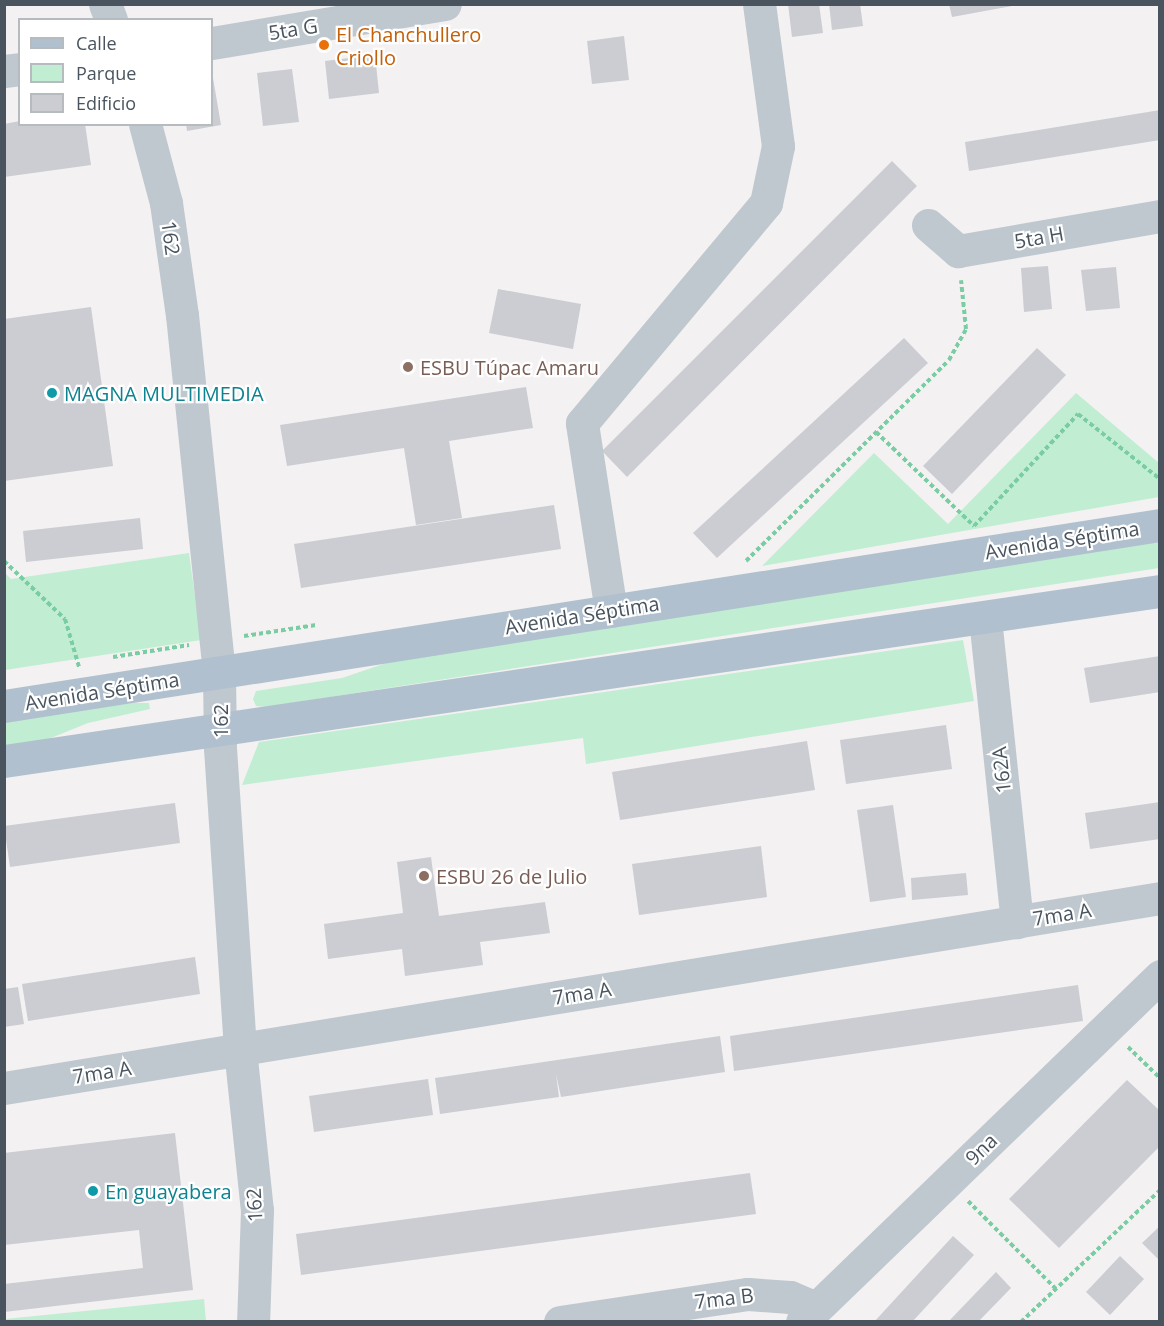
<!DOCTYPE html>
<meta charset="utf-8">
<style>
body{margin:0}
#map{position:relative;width:1164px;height:1326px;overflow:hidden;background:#f3f1f1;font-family:"Open Sans",sans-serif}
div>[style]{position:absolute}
.green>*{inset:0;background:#c1eed2}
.building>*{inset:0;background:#cbcdd3}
.path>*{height:4px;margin-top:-2px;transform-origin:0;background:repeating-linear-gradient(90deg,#7acca2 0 4.5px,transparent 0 7.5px)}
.minor>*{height:33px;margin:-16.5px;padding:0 16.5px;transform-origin:16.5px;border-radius:16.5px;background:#bfc8cf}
.major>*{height:33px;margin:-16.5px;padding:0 16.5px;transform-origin:16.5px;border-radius:16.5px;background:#b1c0ce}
.dots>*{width:16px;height:16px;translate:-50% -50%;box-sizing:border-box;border:3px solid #fff;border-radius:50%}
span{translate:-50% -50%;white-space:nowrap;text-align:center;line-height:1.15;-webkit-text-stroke:4.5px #fff;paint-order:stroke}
.street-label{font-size:20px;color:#49545e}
.food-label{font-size:20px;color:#c56008}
.left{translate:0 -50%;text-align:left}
.education-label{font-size:20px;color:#785e54}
.culture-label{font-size:20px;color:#0d838f}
.frame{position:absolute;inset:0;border:6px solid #49545e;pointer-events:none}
.legend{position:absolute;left:18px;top:18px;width:195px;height:108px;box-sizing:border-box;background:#fff;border:2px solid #b6bbbf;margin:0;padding:8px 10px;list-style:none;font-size:18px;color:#49545e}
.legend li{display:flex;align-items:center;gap:12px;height:30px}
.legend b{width:30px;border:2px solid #b6bbbf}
</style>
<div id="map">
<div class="green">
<i style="clip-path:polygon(1076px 393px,1159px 463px,1159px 497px,762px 566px,874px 453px,948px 524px)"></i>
<i style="clip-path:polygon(1159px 540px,1159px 568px,266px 707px,256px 706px,253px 699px,256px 691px,342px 678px,395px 660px)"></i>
<i style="clip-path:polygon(189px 553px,201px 640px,5px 670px,4px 572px,11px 579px)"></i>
<i style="clip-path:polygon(963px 640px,974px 701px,586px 764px,583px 738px,242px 785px,259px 742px)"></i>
<i style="clip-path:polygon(133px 703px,149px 703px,150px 709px,88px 723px,46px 740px,5px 746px,4px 720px)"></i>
<i style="clip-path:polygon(204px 1299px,206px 1321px,5px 1321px,5px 1319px)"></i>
</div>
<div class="building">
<i style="clip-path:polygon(788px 4px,819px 4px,823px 33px,792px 37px)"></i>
<i style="clip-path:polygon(829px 4px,860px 4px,863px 26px,832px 30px)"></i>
<i style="clip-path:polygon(949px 4px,1012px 4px,1012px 6px,952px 17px)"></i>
<i style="clip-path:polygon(624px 36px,629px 80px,592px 84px,587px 41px)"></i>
<i style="clip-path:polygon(375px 55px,379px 93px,329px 99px,325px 61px)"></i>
<i style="clip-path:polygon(292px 69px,299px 122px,263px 126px,257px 73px)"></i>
<i style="clip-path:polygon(213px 78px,221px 125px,187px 131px,186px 124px,212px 124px)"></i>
<i style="clip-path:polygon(1160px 110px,1160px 140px,969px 171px,965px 142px)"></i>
<i style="clip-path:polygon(20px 121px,20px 124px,85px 124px,91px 165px,4px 177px,4px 124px)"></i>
<i style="clip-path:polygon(892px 161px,917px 186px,627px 477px,602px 451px)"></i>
<i style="clip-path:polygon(1048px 266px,1052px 309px,1024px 312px,1021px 268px)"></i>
<i style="clip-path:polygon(1116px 267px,1120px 308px,1086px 311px,1081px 270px)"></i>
<i style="clip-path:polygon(498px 289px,581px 304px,573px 349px,489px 333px)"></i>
<i style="clip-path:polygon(91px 307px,113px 466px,4px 481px,4px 319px)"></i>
<i style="clip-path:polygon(904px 338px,928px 363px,717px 558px,693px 533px)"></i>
<i style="clip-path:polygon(1037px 348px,1066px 375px,952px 494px,923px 466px)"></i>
<i style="clip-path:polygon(526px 387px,533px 428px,449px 441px,462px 518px,416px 525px,404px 448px,287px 466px,280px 425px)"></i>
<i style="clip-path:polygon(554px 505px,561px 549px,301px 588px,294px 544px)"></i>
<i style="clip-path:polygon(140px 518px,143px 549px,26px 562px,23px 531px)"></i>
<i style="clip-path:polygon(1160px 656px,1160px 692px,1090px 703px,1084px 668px)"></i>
<i style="clip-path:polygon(946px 725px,952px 769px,846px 784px,840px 740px)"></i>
<i style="clip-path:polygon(807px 741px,815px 790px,620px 820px,612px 772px)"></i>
<i style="clip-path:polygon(1160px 802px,1160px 839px,1090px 849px,1085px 813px)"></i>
<i style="clip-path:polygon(175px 803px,180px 843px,10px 867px,4px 826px)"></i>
<i style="clip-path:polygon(893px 805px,906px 897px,870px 902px,857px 810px)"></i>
<i style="clip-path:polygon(761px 846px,767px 897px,639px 915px,632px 864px)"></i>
<i style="clip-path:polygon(431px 857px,439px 916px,545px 902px,550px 933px,480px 942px,483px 965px,405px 976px,402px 949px,328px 959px,324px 924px,403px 913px,397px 862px)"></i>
<i style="clip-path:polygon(966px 873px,968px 895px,912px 900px,911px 878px)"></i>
<i style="clip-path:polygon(195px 957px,200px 994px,28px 1021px,22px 984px)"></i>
<i style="clip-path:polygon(1078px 985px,1083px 1021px,734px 1071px,730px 1036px)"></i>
<i style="clip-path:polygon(18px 987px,24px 1024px,4px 1027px,4px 989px)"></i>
<i style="clip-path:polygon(720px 1036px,725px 1072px,561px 1097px,556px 1074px,559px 1097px,440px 1114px,435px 1078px)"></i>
<i style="clip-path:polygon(428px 1079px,433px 1115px,314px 1132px,309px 1096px)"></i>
<i style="clip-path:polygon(1127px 1080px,1160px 1111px,1160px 1146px,1059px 1248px,1009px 1199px)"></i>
<i style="clip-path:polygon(175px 1133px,193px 1290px,4px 1312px,4px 1284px,143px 1268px,139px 1230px,4px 1245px,4px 1153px)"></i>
<i style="clip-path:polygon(750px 1173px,756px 1214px,301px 1275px,296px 1234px)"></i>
<i style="clip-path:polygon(1160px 1226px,1160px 1261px,1142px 1243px)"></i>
<i style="clip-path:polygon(953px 1236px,974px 1255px,912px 1322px,874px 1322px)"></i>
<i style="clip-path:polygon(1120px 1256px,1144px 1279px,1110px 1315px,1086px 1292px)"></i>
<i style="clip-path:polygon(996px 1272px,1011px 1288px,978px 1322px,948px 1322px)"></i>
</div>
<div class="path">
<i style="left:876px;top:432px;width:136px;rotate:43.8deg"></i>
<i style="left:974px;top:526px;width:153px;rotate:-47.1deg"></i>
<i style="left:1078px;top:414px;width:105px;rotate:38.4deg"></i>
<i style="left:4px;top:561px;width:84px;rotate:43.6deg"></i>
<i style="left:65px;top:619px;width:50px;rotate:73.7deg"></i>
<i style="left:746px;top:561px;width:286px;rotate:-44.7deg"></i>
<i style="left:949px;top:360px;width:35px;rotate:-61deg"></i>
<i style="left:966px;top:329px;width:49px;rotate:-95.8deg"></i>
<i style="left:244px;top:636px;width:73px;rotate:-8.7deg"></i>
<i style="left:113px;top:657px;width:77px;rotate:-9deg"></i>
<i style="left:1128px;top:1047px;width:45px;rotate:44.1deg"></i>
<i style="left:968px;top:1201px;width:124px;rotate:45deg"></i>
<i style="left:1021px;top:1322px;width:192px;rotate:-43.5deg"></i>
</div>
<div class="minor">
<i style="left:105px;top:4px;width:17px;rotate:69deg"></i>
<i style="left:212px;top:43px;width:236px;rotate:-9.5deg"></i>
<i style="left:4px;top:71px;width:16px;rotate:-7deg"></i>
<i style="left:145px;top:124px;width:82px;rotate:75.1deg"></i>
<i style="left:166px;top:203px;width:113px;rotate:81.9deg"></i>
<i style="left:182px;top:315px;width:361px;rotate:84.1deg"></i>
<i style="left:219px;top:674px;width:74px;rotate:89.2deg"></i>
<i style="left:220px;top:748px;width:302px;rotate:86.2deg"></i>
<i style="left:240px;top:1049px;width:162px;rotate:84deg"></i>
<i style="left:257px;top:1210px;width:112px;rotate:92deg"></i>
<i style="left:928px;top:225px;width:40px;rotate:41deg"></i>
<i style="left:958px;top:251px;width:205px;rotate:-9.8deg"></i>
<i style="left:611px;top:611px;width:190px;rotate:-98.8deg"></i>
<i style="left:582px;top:423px;width:287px;rotate:-50.1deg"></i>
<i style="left:766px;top:203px;width:58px;rotate:-78.1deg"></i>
<i style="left:778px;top:146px;width:143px;rotate:-97.6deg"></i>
<i style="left:985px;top:618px;width:306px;rotate:84deg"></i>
<i style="left:4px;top:1088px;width:1172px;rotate:-9.33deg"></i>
<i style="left:560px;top:1322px;width:190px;rotate:-8.5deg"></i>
<i style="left:748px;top:1294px;width:42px;rotate:4.1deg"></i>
<i style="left:790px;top:1297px;width:28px;rotate:23deg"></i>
<i style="left:802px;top:1322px;width:498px;rotate:-44deg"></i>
</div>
<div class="major">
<i style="left:4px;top:706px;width:1170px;rotate:-8.9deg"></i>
<i style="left:4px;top:761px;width:1168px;rotate:-8.37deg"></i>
</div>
<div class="dots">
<i style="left:324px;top:45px;background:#e8710a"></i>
<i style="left:408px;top:367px;background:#8d6e63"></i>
<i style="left:52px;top:393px;background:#0f9aa8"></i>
<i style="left:424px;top:876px;background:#8d6e63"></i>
<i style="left:93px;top:1191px;background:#0f9aa8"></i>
</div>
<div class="street-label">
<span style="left:293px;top:29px;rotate:-9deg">5ta G</span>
<span style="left:1039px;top:237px;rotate:-10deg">5ta H</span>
<span style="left:171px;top:238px;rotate:82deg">162</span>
<span style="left:1062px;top:540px;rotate:-9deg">Avenida Séptima</span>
<span style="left:582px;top:615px;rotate:-9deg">Avenida Séptima</span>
<span style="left:102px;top:691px;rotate:-9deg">Avenida Séptima</span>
<span style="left:220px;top:721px;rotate:-90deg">162</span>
<span style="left:1001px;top:770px;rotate:-96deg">162A</span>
<span style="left:1062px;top:914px;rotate:-9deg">7ma A</span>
<span style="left:582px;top:993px;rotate:-9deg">7ma A</span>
<span style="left:102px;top:1072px;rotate:-9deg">7ma A</span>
<span style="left:981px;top:1149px;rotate:-44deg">9na</span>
<span style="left:254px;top:1205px;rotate:-93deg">162</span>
<span style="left:724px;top:1298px;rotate:-7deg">7ma B</span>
</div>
<div class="food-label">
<span class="left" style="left:336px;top:46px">El Chanchullero<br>Criollo</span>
</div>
<div class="education-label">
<span class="left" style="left:420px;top:367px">ESBU Túpac Amaru</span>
<span class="left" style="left:436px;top:876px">ESBU 26 de Julio</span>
</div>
<div class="culture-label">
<span class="left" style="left:64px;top:393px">MAGNA MULTIMEDIA</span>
<span class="left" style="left:105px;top:1191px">En guayabera</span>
</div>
<div class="frame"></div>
<ul class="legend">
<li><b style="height:8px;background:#b1c0ce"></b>Calle</li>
<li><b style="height:16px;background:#c1eed2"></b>Parque</li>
<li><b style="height:16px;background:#cbcdd3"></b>Edificio</li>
</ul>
</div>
